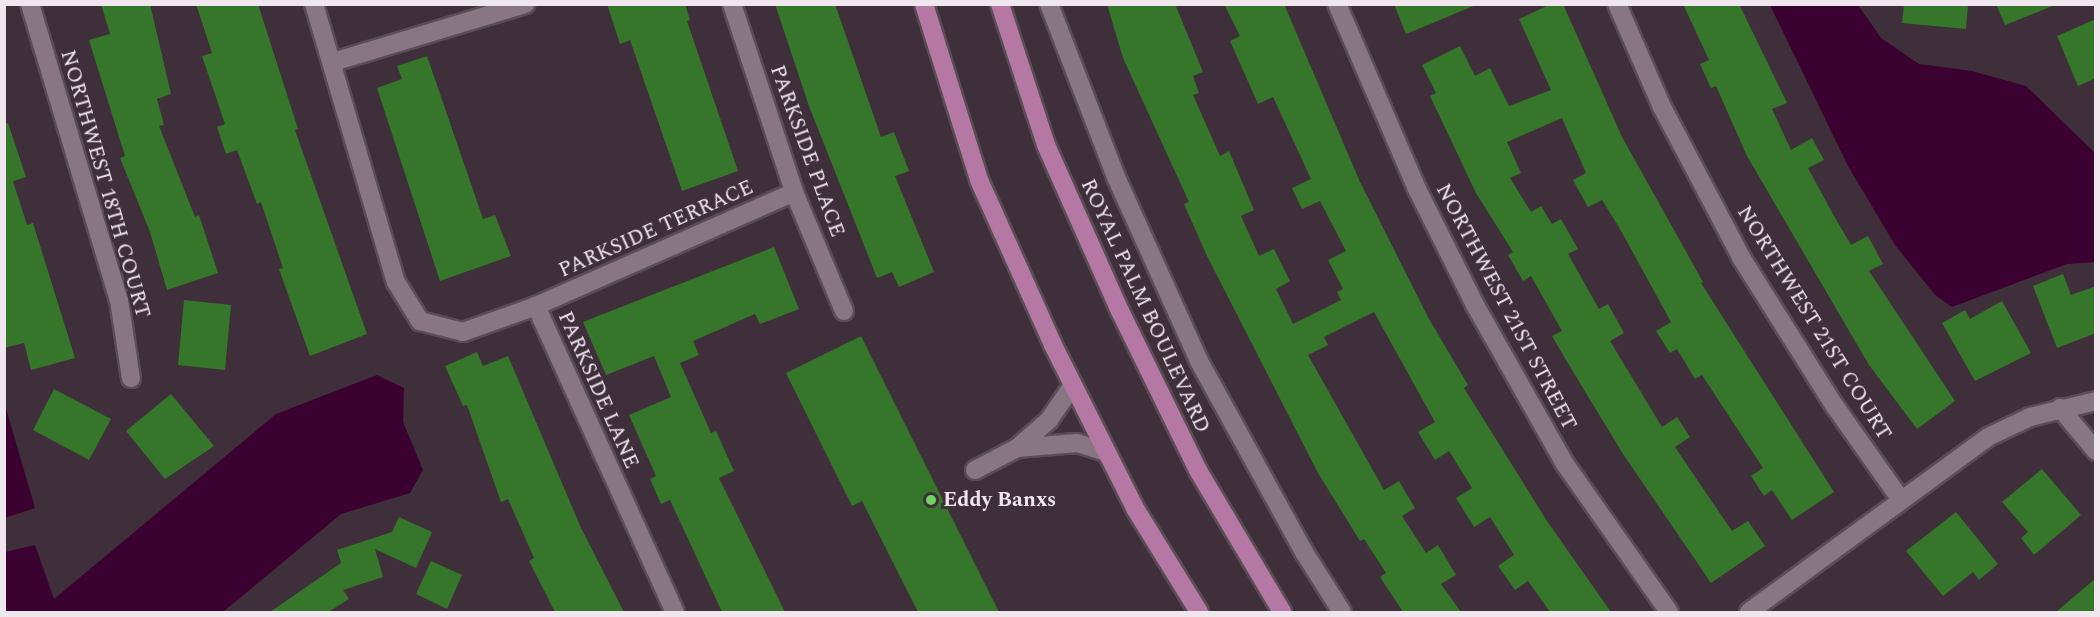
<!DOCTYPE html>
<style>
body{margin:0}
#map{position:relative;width:2100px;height:617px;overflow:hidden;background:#3f2f3a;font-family:Spectral,serif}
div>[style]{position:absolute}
.water>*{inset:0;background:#3b0130}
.building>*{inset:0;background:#35762a}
.roads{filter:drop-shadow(2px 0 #5a4d56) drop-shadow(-2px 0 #5a4d56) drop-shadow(0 2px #5a4d56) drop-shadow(0 -2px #5a4d56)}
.minor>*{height:18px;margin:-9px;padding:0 9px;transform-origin:9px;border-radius:9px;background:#897683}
.major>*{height:18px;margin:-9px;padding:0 9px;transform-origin:9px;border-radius:9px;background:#b578a4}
.dots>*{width:16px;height:16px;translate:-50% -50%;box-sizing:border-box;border:3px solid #3f2f3a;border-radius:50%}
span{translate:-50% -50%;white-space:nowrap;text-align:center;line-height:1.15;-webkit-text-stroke:6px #3f2f3a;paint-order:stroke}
.street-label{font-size:21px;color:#f0e6ed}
.poi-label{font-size:21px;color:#f0e6ed;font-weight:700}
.left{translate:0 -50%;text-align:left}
.frame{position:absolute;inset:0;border:6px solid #f0e6ed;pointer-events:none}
</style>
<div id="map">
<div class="water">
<i style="clip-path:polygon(1770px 5px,1858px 5px,1881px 38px,1919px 64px,1972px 71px,2026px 86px,2095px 153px,2095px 262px,2067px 264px,1952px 307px,1935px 295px,1895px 245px,1848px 166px)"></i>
<i style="clip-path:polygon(377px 375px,404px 388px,403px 422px,423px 470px,410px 493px,341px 514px,223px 612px,5px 612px,5px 552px,35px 545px,54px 599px,276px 414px)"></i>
<i style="clip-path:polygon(5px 405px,35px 508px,5px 518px,4px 518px)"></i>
</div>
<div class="building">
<i style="clip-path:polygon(101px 4px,150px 4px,171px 94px,157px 99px,164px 125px,159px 126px,195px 217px,199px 215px,218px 273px,167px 290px,150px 232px,120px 158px,125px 156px,89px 40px,110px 34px)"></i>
<i style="clip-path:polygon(196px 4px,258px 4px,298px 129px,295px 130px,367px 334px,310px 356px,279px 269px,283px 268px,261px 202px,257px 204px,237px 150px,226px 154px,217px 127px,225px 124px,202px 56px,212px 53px)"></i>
<i style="clip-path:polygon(607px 4px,685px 4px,690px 20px,687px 21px,738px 171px,682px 191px,630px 40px,620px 44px)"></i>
<i style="clip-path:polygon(775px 4px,835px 4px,881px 137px,894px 132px,909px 171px,895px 176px,934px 272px,899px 287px,892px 272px,877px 278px,809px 106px)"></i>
<i style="clip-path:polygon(1107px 4px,1175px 4px,1203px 72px,1193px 76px,1199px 93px,1193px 95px,1220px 156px,1229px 151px,1254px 210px,1241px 216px,1259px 256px,1274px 249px,1290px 281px,1276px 289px,1293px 324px,1341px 300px,1337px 292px,1343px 289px,1328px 260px,1346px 251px,1320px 201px,1302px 209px,1292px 188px,1311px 179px,1273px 97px,1258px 104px,1230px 41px,1240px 36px,1224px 4px,1284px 4px,1360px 182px,1429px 319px,1468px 385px,1464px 388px,1547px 521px,1611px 612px,1550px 612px,1528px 581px,1515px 590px,1498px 566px,1514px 555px,1490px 517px,1474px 527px,1456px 498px,1472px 488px,1449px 451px,1435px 460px,1418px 432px,1435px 422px,1374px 312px,1324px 337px,1328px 345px,1308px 355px,1384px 490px,1399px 481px,1415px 508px,1402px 516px,1426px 553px,1438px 545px,1456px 575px,1441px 584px,1461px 612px,1403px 612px,1380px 577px,1386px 573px,1364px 539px,1360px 541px,1318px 473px,1207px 256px,1184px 204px,1189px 202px,1123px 58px)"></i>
<i style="clip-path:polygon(1394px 4px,1476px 4px,1476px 5px,1406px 34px)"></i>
<i style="clip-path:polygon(1551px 4px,1563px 4px,1622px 137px,1703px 282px,1701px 283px,1834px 492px,1792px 520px,1772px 490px,1764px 496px,1751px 476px,1763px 468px,1702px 375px,1695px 379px,1677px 349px,1670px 353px,1656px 331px,1671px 322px,1620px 229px,1602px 200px,1588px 207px,1573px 180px,1586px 173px,1562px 118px,1507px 142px,1521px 173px,1510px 178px,1531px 212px,1541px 206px,1552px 224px,1561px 219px,1578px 249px,1568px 254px,1599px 309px,1608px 304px,1624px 333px,1610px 341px,1662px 427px,1677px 417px,1690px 437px,1675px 447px,1698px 481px,1732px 531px,1748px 521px,1765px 546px,1711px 583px,1623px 454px,1569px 365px,1552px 336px,1562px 331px,1531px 276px,1523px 281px,1508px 255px,1513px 252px,1476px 193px,1430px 96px,1436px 93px,1422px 65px,1460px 46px,1475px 76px,1490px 68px,1509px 106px,1551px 90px,1519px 19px)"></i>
<i style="clip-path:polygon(1683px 4px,1739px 4px,1787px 103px,1772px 109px,1791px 150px,1812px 138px,1824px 160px,1808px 168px,1834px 216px,1851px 245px,1868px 236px,1883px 264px,1869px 271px,1955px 401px,1917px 429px,1869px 365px,1747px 156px,1716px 86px,1711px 88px,1700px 64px,1709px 60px)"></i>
<i style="clip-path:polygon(1904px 4px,1968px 4px,1966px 29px,1902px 23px)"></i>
<i style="clip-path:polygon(1996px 4px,2055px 4px,2055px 5px,2005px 25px)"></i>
<i style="clip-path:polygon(2096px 19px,2096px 78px,2078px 86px,2057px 36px)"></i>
<i style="clip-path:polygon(427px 56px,483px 219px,495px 215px,511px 256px,440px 281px,377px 88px,402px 79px,397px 66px)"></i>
<i style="clip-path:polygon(8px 123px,26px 177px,13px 181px,27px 225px,33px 223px,75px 358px,31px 370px,24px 343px,4px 348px,4px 124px)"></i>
<i style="clip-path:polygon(774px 247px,799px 309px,760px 324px,755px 314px,693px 341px,699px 355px,680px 363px,711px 433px,716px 431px,734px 471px,719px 478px,785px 612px,722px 612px,670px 500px,661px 504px,650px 479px,656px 476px,629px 415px,671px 397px,654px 356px,606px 375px,583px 322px)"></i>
<i style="clip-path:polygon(2063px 274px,2071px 295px,2096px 286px,2096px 333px,2057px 348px,2033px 286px)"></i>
<i style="clip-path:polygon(184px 300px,231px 305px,225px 370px,178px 365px)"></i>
<i style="clip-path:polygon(2002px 301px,2031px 353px,1975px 381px,1942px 323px,1965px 310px,1970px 319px)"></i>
<i style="clip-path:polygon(861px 336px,999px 612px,918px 612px,862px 501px,852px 506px,786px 373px)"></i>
<i style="clip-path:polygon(477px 352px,483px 366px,508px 356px,581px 528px,624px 612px,555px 612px,529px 561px,534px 558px,508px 499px,501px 502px,467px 405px,463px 406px,445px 366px)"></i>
<i style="clip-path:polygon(54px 389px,111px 419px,89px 460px,33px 430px)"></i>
<i style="clip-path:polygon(171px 394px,214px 446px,165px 479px,126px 431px)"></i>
<i style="clip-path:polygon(2042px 469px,2081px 515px,2034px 555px,2021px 538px,2028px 532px,2002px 502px)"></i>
<i style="clip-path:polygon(1956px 512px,1998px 564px,1979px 580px,1973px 572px,1943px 596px,1906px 551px)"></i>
<i style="clip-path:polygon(399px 517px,432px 532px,416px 568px,375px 549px,383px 577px,343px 590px,349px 599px,328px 612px,270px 612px,341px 563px,337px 550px,392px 532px)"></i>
<i style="clip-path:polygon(431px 561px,462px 575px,447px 609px,416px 594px)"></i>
<i style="clip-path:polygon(2096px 578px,2096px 612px,2056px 612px)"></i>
</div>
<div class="roads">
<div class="minor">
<i style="left:30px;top:4px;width:309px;rotate:73.3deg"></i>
<i style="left:119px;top:300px;width:79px;rotate:81.3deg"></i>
<i style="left:314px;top:4px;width:290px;rotate:73.6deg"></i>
<i style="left:396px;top:282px;width:46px;rotate:58.4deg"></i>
<i style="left:420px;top:321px;width:44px;rotate:14.3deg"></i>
<i style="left:463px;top:332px;width:77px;rotate:-19.6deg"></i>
<i style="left:536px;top:306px;width:336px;rotate:65.6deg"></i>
<i style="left:732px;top:4px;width:198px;rotate:71.7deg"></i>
<i style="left:794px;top:192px;width:129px;rotate:67.2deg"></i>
<i style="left:1049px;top:4px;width:186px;rotate:68.8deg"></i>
<i style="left:1116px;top:177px;width:202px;rotate:65.7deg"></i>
<i style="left:1199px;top:361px;width:218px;rotate:61.2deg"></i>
<i style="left:1304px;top:552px;width:71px;rotate:57.7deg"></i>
<i style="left:1337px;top:4px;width:202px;rotate:66.6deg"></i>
<i style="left:1417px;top:189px;width:130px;rotate:63.4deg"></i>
<i style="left:1475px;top:305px;width:183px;rotate:60.5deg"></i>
<i style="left:1565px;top:464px;width:181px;rotate:54.9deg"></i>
<i style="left:1617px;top:4px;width:112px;rotate:66.4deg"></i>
<i style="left:1662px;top:107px;width:172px;rotate:62.2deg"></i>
<i style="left:1742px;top:259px;width:173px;rotate:57.8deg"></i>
<i style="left:1834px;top:405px;width:116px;rotate:54.8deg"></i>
<i style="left:333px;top:62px;width:201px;rotate:-16.8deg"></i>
<i style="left:536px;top:306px;width:282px;rotate:-23.8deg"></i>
<i style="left:2060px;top:408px;width:56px;rotate:50.1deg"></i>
<i style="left:1017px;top:448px;width:60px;rotate:-4.8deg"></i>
<i style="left:1077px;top:443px;width:31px;rotate:17deg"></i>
<i style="left:975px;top:470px;width:47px;rotate:-27.6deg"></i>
<i style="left:1017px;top:448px;width:43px;rotate:-41.2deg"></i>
<i style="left:1049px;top:420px;width:42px;rotate:-55.6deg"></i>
<i style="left:1749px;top:612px;width:296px;rotate:-36.2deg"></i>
<i style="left:1988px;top:437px;width:47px;rotate:-25.5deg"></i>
<i style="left:2030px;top:417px;width:68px;rotate:-13.6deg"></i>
</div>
<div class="major">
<i style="left:924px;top:4px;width:184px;rotate:72.6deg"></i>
<i style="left:979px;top:180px;width:181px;rotate:65.8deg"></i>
<i style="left:1053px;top:345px;width:185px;rotate:63.3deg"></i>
<i style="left:1136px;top:510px;width:120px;rotate:58.3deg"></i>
<i style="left:1000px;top:4px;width:148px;rotate:71.9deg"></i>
<i style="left:1046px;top:145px;width:182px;rotate:66deg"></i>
<i style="left:1120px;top:311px;width:179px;rotate:63.9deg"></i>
<i style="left:1199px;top:472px;width:163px;rotate:59.3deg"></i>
</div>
</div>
<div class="dots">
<i style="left:931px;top:500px;background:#6fd35f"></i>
</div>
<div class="street-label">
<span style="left:807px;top:151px;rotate:70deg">PARKSIDE PLACE</span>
<span style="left:105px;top:184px;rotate:74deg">NORTHWEST 18TH COURT</span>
<span style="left:656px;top:229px;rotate:-24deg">PARKSIDE TERRACE</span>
<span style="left:1145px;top:306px;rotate:65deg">ROYAL PALM BOULEVARD</span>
<span style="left:1506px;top:307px;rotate:62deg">NORTHWEST 21ST STREET</span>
<span style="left:1814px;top:323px;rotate:58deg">NORTHWEST 21ST COURT</span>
<span style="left:598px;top:390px;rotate:66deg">PARKSIDE LANE</span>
</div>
<div class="poi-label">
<span class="left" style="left:943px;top:500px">Eddy Banxs</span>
</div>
<div class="frame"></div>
</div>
